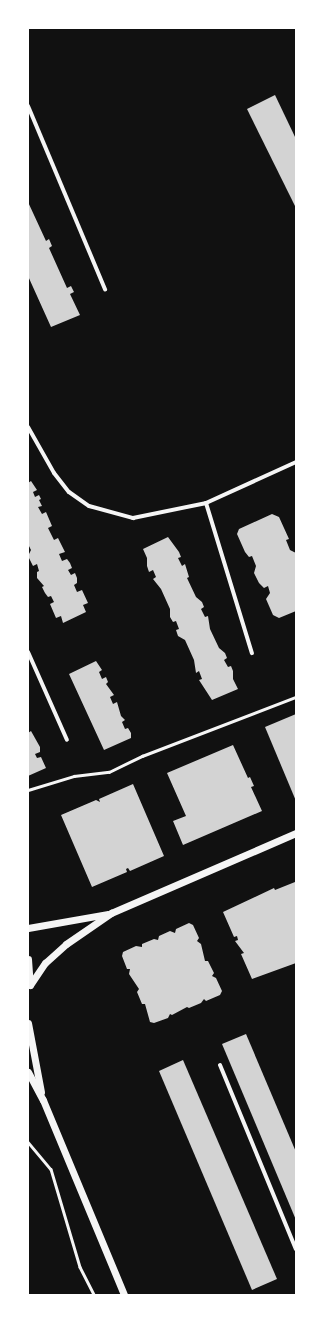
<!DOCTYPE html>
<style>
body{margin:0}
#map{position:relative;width:324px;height:1323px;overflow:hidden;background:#111;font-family:Georgia,serif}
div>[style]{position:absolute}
.building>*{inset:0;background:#d3d3d3}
.path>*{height:2.5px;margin:-1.25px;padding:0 1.25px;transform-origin:1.25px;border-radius:1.25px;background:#f5f5f5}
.minor>*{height:4px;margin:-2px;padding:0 2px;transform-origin:2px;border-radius:2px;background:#f5f5f5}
.tertiary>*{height:7px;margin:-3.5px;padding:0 3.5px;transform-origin:3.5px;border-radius:3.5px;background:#f5f5f5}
span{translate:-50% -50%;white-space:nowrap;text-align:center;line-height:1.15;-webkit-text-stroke:4px #fff;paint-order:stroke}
.frame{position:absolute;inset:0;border:29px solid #fff;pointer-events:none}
</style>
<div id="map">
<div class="building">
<i style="clip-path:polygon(275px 95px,296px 139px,296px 208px,247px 109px)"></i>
<i style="clip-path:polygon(28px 202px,46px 241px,49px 239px,52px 246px,49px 248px,67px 288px,71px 286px,74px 292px,70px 294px,80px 315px,51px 327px,28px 276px)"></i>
<i style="clip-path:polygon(31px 481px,37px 490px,33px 492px,35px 497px,39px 495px,41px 499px,39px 500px,42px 506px,38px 507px,42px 514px,46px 512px,52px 526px,48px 528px,54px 540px,58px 538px,65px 552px,59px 554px,62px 561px,67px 559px,70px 563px,72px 568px,68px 570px,71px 575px,75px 573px,77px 578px,77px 583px,74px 585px,77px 592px,82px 590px,88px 603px,83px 605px,86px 612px,63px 623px,61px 616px,56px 618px,50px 604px,54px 602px,51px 596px,48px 597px,45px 593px,42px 587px,44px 586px,37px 578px,37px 572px,39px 571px,37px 564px,33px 566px,28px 556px,31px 550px,28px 544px,28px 483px)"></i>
<i style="clip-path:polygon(272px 514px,279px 517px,289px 539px,286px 540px,290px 550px,296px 553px,296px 611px,279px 618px,273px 615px,266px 599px,270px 593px,268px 586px,264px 588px,259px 583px,254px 573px,256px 566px,252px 556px,249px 557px,245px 552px,237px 534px,239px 529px)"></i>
<i style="clip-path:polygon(168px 537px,179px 552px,181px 557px,178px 558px,182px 566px,185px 564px,189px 577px,187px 578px,196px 597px,202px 602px,204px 607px,201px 609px,205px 617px,208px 616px,210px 629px,219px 648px,225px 653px,227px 658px,224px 660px,228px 667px,231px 666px,233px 671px,233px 679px,238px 689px,212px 700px,199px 680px,202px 679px,199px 671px,196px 673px,194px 660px,185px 640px,178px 636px,176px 630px,179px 629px,176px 621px,173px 622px,170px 617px,170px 609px,161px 589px,153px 579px,156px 577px,153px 570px,149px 572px,147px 566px,147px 558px,143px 549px)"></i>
<i style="clip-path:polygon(96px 661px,102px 670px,99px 672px,102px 679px,106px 677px,108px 682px,106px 684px,114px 695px,110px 697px,113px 704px,117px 702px,121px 716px,125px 720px,122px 722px,125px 729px,128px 728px,131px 733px,131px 738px,104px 750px,69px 674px)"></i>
<i style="clip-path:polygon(296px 714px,296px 801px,265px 727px)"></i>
<i style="clip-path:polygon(31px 731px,40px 747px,40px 752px,35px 754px,37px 758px,41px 757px,46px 768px,28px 776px,28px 733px)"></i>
<i style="clip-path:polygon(233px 745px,248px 778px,250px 777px,254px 786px,251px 787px,262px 811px,183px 845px,173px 821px,186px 816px,167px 773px)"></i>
<i style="clip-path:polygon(133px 784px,164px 856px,130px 871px,128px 868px,126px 869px,127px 872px,92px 887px,61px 815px,96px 800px,100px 802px,99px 799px)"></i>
<i style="clip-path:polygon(295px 882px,296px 963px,252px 979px,241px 954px,244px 953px,235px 941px,238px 940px,237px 936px,234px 937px,223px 912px,274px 888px,275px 890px)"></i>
<i style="clip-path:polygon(189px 923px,193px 925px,199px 938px,197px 941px,201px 944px,205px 961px,208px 961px,214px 973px,212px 976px,216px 978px,222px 991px,220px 995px,206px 1001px,204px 999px,201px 1003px,189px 1008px,187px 1007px,172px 1015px,170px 1014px,168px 1018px,154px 1023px,150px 1022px,145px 1004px,142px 1004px,137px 992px,139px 989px,129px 974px,130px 969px,127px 969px,122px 956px,123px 952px,136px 946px,142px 947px,142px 944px,154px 939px,158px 940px,159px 936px,170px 931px,175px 933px,176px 929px)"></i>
<i style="clip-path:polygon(246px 1034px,296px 1152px,296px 1220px,222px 1044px)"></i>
<i style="clip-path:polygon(183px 1060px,277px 1279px,252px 1290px,159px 1071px)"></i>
</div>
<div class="path">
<i style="left:28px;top:790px;width:48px;rotate:-16.9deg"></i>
<i style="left:74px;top:776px;width:35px;rotate:-7deg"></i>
<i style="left:109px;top:772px;width:37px;rotate:-26deg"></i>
<i style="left:142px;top:756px;width:165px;rotate:-21deg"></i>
<i style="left:28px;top:1142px;width:35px;rotate:50deg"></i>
<i style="left:51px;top:1169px;width:102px;rotate:73.5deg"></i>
<i style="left:80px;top:1267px;width:31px;rotate:63deg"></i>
</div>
<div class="minor">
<i style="left:28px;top:106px;width:199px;rotate:67.2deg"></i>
<i style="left:28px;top:427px;width:53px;rotate:60.5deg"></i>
<i style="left:54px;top:473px;width:24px;rotate:52deg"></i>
<i style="left:69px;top:492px;width:24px;rotate:35deg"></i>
<i style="left:89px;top:506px;width:46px;rotate:15.3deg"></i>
<i style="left:133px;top:518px;width:75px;rotate:-11.6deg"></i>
<i style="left:206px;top:503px;width:99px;rotate:-24.5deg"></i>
<i style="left:206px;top:503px;width:157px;rotate:73deg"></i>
<i style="left:28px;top:652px;width:96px;rotate:66.1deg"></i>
<i style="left:220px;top:1065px;width:199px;rotate:67.6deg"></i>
</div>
<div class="tertiary">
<i style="left:28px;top:928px;width:80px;rotate:-10deg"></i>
<i style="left:28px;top:959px;width:26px;rotate:86deg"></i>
<i style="left:30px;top:985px;width:27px;rotate:-56deg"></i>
<i style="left:45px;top:963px;width:28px;rotate:-42deg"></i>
<i style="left:66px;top:944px;width:55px;rotate:-34.6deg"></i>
<i style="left:111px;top:913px;width:202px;rotate:-23.4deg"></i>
<i style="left:28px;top:1023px;width:70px;rotate:79.3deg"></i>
<i style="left:28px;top:1072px;width:32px;rotate:62deg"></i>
<i style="left:43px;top:1100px;width:211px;rotate:67.4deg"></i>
</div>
<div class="frame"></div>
</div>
